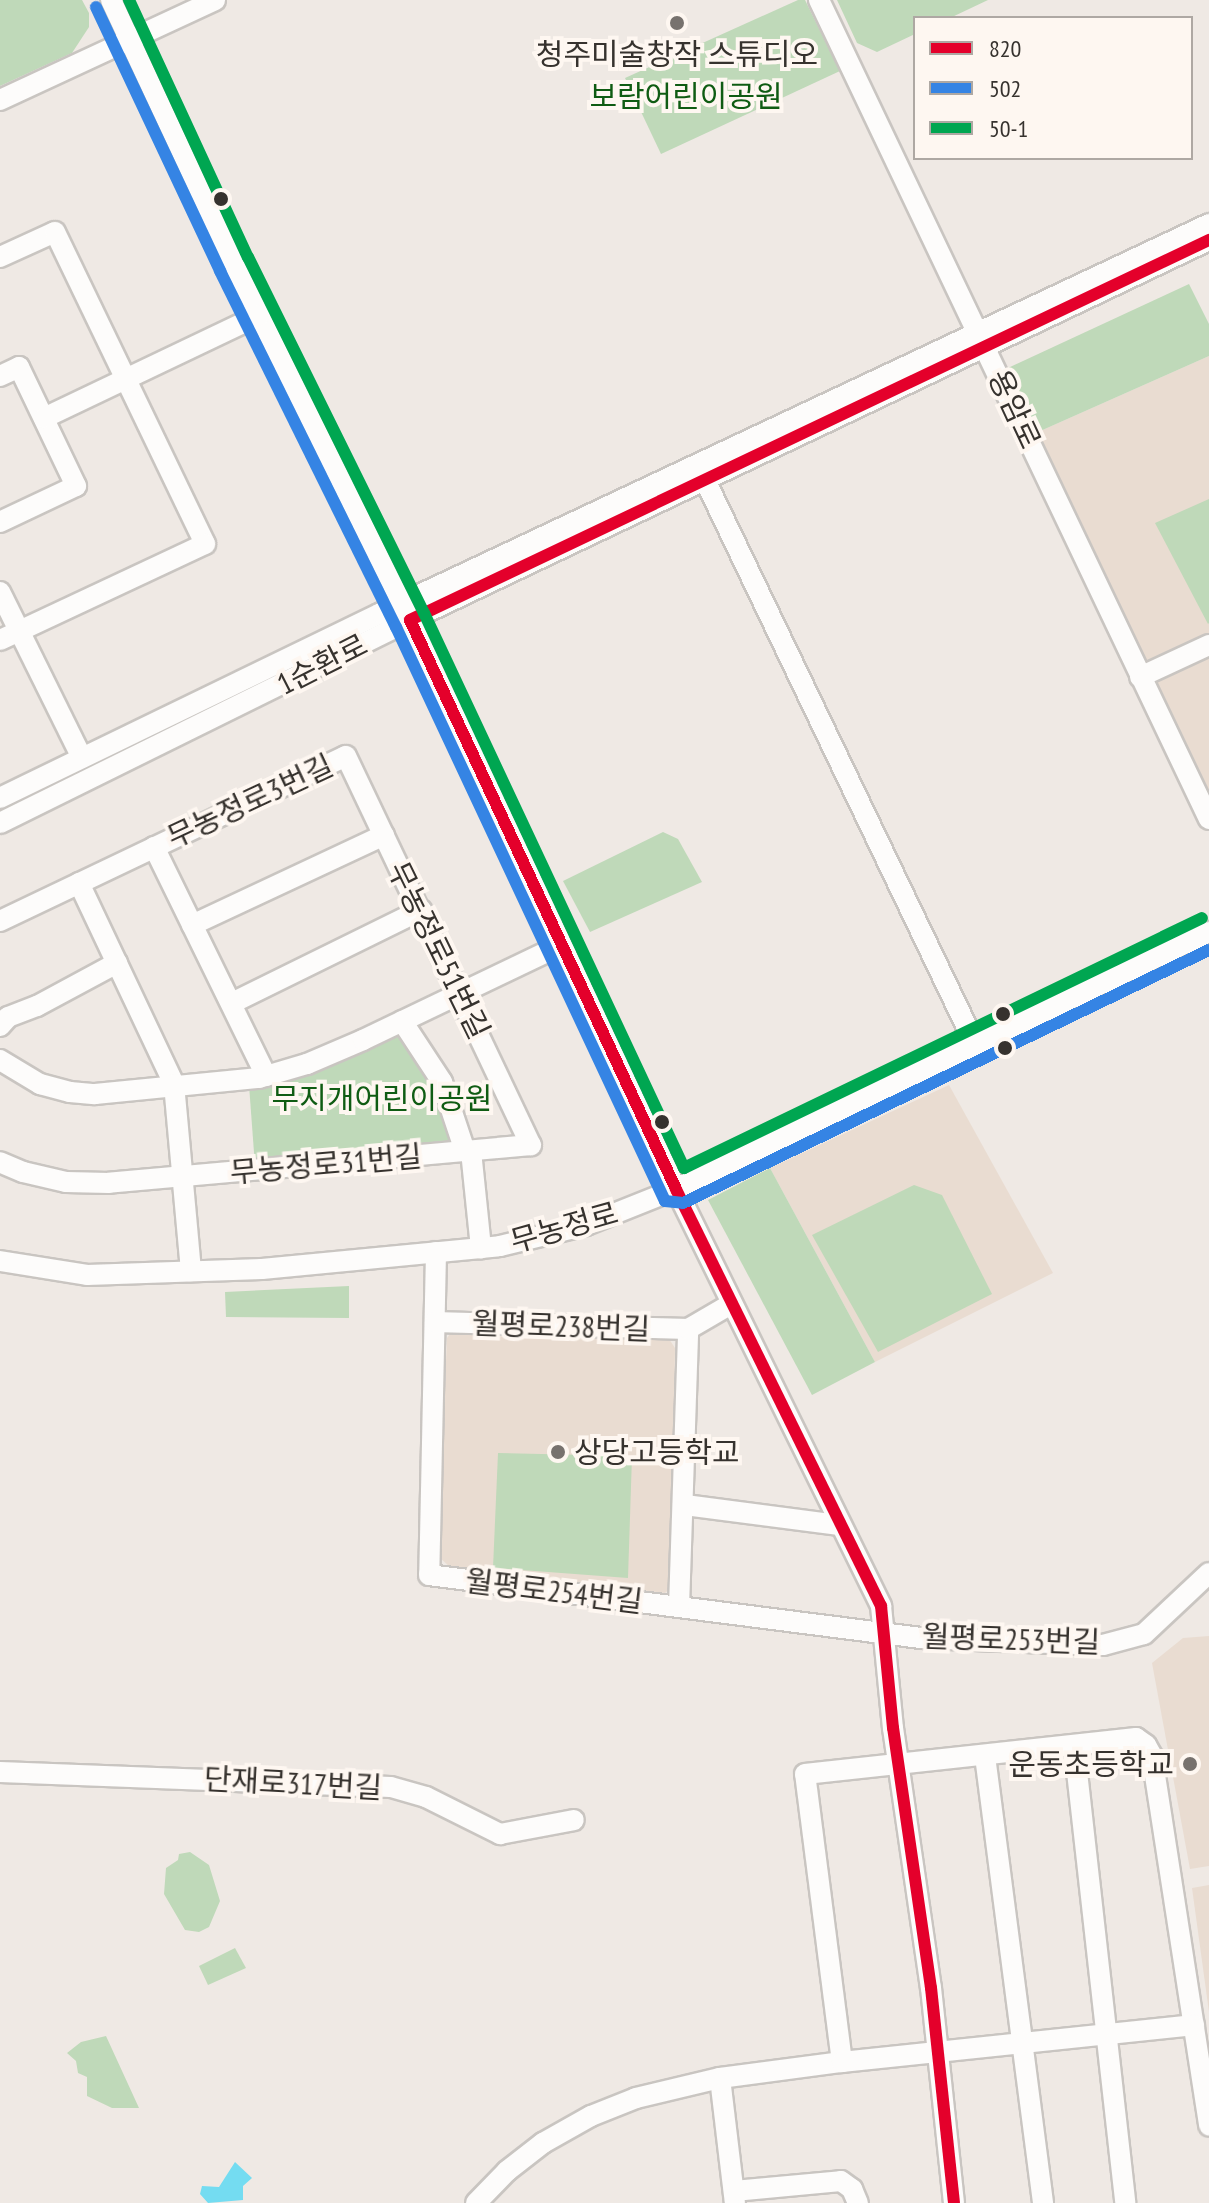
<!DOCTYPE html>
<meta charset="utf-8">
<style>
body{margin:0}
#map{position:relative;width:1209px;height:2203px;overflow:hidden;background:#efe9e4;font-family:"PT Sans Narrow","Noto Sans KR",sans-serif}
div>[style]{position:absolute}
.built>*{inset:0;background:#e9dcd1}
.green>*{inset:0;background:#bfd9b9}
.water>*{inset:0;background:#74dcf1}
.roads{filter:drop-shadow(2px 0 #c9c5c1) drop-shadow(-2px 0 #c9c5c1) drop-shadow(0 2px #c9c5c1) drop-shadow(0 -2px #c9c5c1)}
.minor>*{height:20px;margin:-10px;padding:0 10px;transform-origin:10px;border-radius:10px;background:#fdfcfb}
.bus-1>*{height:12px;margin:-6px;padding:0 6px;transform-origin:6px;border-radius:6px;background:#e4002b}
.bus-2>*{height:12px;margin:-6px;padding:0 6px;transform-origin:6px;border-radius:6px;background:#3584e4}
.bus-3>*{height:12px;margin:-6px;padding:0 6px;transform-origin:6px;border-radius:6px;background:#00a651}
.dots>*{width:22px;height:22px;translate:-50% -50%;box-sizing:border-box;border:4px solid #fef7f1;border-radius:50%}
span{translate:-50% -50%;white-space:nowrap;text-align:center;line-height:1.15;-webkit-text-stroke:8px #fef7f1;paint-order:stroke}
.poi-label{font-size:30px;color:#36322e}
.left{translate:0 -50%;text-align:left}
.right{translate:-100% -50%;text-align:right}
.park-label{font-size:30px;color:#0f5c13}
.street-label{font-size:30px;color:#36322e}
.legend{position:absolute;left:913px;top:16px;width:280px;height:144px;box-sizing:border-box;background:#fef7f1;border:2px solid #aea8a3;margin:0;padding:10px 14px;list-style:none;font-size:24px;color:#36322e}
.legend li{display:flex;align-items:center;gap:16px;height:40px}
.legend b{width:40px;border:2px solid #aea8a3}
</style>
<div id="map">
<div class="built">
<i style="clip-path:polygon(1209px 356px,1209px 636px,1148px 665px,1038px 432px)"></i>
<i style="clip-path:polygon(1209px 657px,1209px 791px,1155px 682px)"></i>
<i style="clip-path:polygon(949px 1085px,1053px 1273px,875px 1362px,770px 1168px)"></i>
<i style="clip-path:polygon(456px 1326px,667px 1336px,675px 1348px,672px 1587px,665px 1593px,451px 1568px,438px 1556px,447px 1338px)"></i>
<i style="clip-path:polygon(1209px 1636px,1209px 1866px,1190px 1869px,1152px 1663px,1183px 1638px)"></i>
<i style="clip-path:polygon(1209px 1885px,1209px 2012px,1192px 1888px)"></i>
</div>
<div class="green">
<i style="clip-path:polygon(0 0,82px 0,89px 13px,89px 27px,72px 53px,0 86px)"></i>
<i style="clip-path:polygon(798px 0,805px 0,840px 71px,661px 154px,625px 78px)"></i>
<i style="clip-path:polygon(837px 0,988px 0,950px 18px,915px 18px,915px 34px,877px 52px,857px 43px)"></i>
<i style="clip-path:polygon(1189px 284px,1209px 324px,1209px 356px,1038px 432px,1008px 368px)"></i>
<i style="clip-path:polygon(1209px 499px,1209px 623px,1208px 624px,1155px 523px)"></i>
<i style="clip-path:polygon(663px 832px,678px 839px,702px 882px,590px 932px,563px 881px)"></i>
<i style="clip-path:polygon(401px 1032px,423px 1059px,458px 1144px,255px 1166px,249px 1085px)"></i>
<i style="clip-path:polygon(770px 1168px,875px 1362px,812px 1395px,708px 1200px)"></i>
<i style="clip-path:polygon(914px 1185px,942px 1195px,992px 1294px,878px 1352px,812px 1235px)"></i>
<i style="clip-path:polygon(349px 1286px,349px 1318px,226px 1317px,225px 1292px)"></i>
<i style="clip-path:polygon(498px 1453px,632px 1456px,628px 1578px,493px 1568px)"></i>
<i style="clip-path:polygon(190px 1852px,209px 1865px,220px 1901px,209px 1927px,199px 1932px,185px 1930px,164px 1894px,166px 1868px,178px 1860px,179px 1854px)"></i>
<i style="clip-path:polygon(235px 1948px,246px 1968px,208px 1985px,199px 1966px)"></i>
<i style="clip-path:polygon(106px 2036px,139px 2108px,112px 2108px,87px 2096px,87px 2077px,78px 2073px,76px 2061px,67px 2053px,81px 2042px)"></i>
</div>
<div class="water">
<i style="clip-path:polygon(235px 2162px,252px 2178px,243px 2186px,243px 2200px,208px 2203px,200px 2194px,202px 2186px,219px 2187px)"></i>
</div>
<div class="roads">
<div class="minor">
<i style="left:111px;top:0;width:291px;rotate:65deg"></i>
<i style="left:234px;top:264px;width:397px;rotate:63.7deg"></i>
<i style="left:410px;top:620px;width:628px;rotate:64.94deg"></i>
<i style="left:676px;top:1189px;width:465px;rotate:63.8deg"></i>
<i style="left:881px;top:1606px;width:123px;rotate:84.4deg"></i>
<i style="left:893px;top:1728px;width:263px;rotate:81.7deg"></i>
<i style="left:931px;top:1988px;width:216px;rotate:83.9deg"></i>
<i style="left:819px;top:0;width:907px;rotate:64.54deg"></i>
<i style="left:0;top:100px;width:237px;rotate:-24.9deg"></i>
<i style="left:0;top:257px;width:60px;rotate:-24.4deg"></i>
<i style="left:55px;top:232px;width:346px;rotate:64.3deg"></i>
<i style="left:205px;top:544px;width:226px;rotate:154.9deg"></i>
<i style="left:0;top:376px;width:21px;rotate:-25deg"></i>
<i style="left:19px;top:367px;width:132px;rotate:64.4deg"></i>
<i style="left:76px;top:486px;width:84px;rotate:154.7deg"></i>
<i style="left:44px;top:418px;width:239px;rotate:-25.5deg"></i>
<i style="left:705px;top:480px;width:625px;rotate:64.42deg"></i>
<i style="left:0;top:592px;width:185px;rotate:63.7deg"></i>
<i style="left:1140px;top:677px;width:76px;rotate:-24.9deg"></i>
<i style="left:0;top:798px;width:424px;rotate:-25.9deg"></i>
<i style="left:381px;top:613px;width:915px;rotate:-25.16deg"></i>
<i style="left:0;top:823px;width:458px;rotate:-26.3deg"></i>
<i style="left:410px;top:620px;width:885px;rotate:-25.44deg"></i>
<i style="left:154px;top:847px;width:255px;rotate:63.9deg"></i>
<i style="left:79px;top:883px;width:222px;rotate:64.7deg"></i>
<i style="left:174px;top:1084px;width:188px;rotate:84.8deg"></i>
<i style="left:0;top:921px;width:383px;rotate:-25.5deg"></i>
<i style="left:346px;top:756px;width:431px;rotate:64.6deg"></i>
<i style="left:531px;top:1145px;width:424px;rotate:174.9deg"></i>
<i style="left:109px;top:1183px;width:43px;rotate:-178.7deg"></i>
<i style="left:66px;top:1182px;width:44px;rotate:-166.9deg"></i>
<i style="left:23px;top:1172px;width:25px;rotate:-157deg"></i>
<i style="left:192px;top:925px;width:212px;rotate:-25.1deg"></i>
<i style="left:232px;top:1003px;width:211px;rotate:-26.2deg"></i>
<i style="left:402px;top:1021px;width:73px;rotate:56.7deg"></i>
<i style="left:442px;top:1082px;width:73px;rotate:71.6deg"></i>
<i style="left:0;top:1026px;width:12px;rotate:-48deg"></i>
<i style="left:8px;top:1017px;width:31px;rotate:-21deg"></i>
<i style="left:37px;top:1006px;width:91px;rotate:-28.3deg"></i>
<i style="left:0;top:1060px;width:47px;rotate:31deg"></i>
<i style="left:40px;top:1084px;width:31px;rotate:15deg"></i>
<i style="left:70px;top:1092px;width:25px;rotate:5deg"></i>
<i style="left:95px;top:1094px;width:165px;rotate:-5.6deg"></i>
<i style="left:259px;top:1078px;width:50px;rotate:-16.3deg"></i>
<i style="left:307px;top:1064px;width:61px;rotate:-23.2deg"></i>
<i style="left:363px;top:1040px;width:220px;rotate:-25.6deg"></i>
<i style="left:471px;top:1151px;width:98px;rotate:84.1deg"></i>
<i style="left:436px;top:1252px;width:323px;rotate:91.2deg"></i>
<i style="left:429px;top:1575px;width:497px;rotate:7.3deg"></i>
<i style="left:922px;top:1638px;width:181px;rotate:2.2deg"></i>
<i style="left:1103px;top:1645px;width:42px;rotate:-15deg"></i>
<i style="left:1144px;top:1634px;width:89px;rotate:-43.2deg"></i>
<i style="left:0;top:1261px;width:88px;rotate:9.1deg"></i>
<i style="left:87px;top:1275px;width:175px;rotate:-2deg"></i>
<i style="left:262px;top:1269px;width:239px;rotate:-5.5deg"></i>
<i style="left:500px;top:1246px;width:89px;rotate:-13.7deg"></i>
<i style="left:586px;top:1225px;width:97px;rotate:-21.8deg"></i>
<i style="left:676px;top:1189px;width:592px;rotate:-25.74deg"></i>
<i style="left:435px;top:1322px;width:253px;rotate:1.6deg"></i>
<i style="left:685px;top:1505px;width:154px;rotate:7.4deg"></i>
<i style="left:679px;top:1607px;width:278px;rotate:-88.1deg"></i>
<i style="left:688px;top:1329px;width:50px;rotate:-30.2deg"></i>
<i style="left:1074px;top:1745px;width:461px;rotate:83.6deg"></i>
<i style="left:985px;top:1756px;width:451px;rotate:82.6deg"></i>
<i style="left:0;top:1772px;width:391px;rotate:2.2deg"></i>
<i style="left:391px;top:1787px;width:36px;rotate:16deg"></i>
<i style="left:426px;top:1797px;width:83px;rotate:26.6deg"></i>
<i style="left:500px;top:1834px;width:75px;rotate:-10.7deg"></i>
<i style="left:842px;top:2062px;width:290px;rotate:-97.3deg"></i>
<i style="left:805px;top:1774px;width:333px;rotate:-6.2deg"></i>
<i style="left:1136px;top:1738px;width:12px;rotate:35deg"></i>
<i style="left:1146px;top:1745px;width:13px;rotate:61deg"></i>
<i style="left:1152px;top:1756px;width:374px;rotate:81.2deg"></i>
<i style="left:720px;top:2078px;width:126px;rotate:83.2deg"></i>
<i style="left:734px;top:2191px;width:107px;rotate:-5.3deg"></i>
<i style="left:841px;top:2181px;width:14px;rotate:36deg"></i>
<i style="left:852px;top:2189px;width:15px;rotate:67deg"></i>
<i style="left:476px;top:2203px;width:45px;rotate:-45.9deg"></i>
<i style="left:507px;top:2171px;width:46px;rotate:-37.9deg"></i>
<i style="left:543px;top:2143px;width:55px;rotate:-29.4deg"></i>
<i style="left:591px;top:2116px;width:48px;rotate:-21.8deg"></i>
<i style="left:636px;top:2098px;width:86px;rotate:-13.4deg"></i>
<i style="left:720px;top:2078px;width:123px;rotate:-7.5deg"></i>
<i style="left:842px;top:2062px;width:354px;rotate:-6deg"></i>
</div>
</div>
<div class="bus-1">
<i style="left:954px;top:2203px;width:216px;rotate:-96.1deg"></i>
<i style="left:931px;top:1988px;width:263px;rotate:-98.3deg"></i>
<i style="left:893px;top:1728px;width:123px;rotate:-95.6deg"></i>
<i style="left:881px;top:1606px;width:465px;rotate:-116.2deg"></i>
<i style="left:676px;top:1189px;width:628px;rotate:-115.06deg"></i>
<i style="left:410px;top:620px;width:885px;rotate:-25.44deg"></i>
</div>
<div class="bus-2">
<i style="left:96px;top:7px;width:292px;rotate:64.8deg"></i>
<i style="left:220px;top:271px;width:397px;rotate:63.7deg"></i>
<i style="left:396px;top:627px;width:634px;rotate:64.89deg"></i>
<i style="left:665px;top:1201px;width:18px;rotate:6deg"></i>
<i style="left:683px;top:1203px;width:584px;rotate:-25.69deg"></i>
</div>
<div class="bus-3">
<i style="left:129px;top:0;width:283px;rotate:65.2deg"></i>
<i style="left:248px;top:257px;width:397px;rotate:63.7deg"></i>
<i style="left:424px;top:613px;width:613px;rotate:64.9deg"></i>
<i style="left:684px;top:1168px;width:575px;rotate:-25.76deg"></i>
</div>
<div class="dots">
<i style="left:677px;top:23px;background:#77726e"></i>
<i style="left:221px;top:199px;background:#36322e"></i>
<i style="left:1003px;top:1014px;background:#36322e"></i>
<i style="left:1005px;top:1048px;background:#36322e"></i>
<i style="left:662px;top:1122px;background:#36322e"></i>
<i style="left:558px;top:1452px;background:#77726e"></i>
<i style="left:1190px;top:1764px;background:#77726e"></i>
</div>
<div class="poi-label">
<span style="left:677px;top:54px">청주미술창작 스튜디오</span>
<span class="left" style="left:574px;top:1452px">상당고등학교</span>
<span class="right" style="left:1174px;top:1764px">운동초등학교</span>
</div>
<div class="park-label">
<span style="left:686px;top:96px">보람어린이공원</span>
<span style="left:382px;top:1098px">무지개어린이공원</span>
</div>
<div class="street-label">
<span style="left:1015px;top:409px;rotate:65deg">용암로</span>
<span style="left:322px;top:664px;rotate:-27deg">1순환로</span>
<span style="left:250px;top:801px;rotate:-25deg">무농정로3번길</span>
<span style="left:439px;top:950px;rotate:64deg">무농정로51번길</span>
<span style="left:326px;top:1164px;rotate:-5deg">무농정로31번길</span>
<span style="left:564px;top:1227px;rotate:-16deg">무농정로</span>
<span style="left:561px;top:1326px;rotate:2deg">월평로238번길</span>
<span style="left:554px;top:1591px;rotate:7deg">월평로254번길</span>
<span style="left:1011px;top:1639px;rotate:2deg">월평로253번길</span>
<span style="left:293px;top:1783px;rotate:3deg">단재로317번길</span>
</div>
<ul class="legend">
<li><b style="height:10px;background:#e4002b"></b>820</li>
<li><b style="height:10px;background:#3584e4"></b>502</li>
<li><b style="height:10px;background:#00a651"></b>50-1</li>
</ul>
</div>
